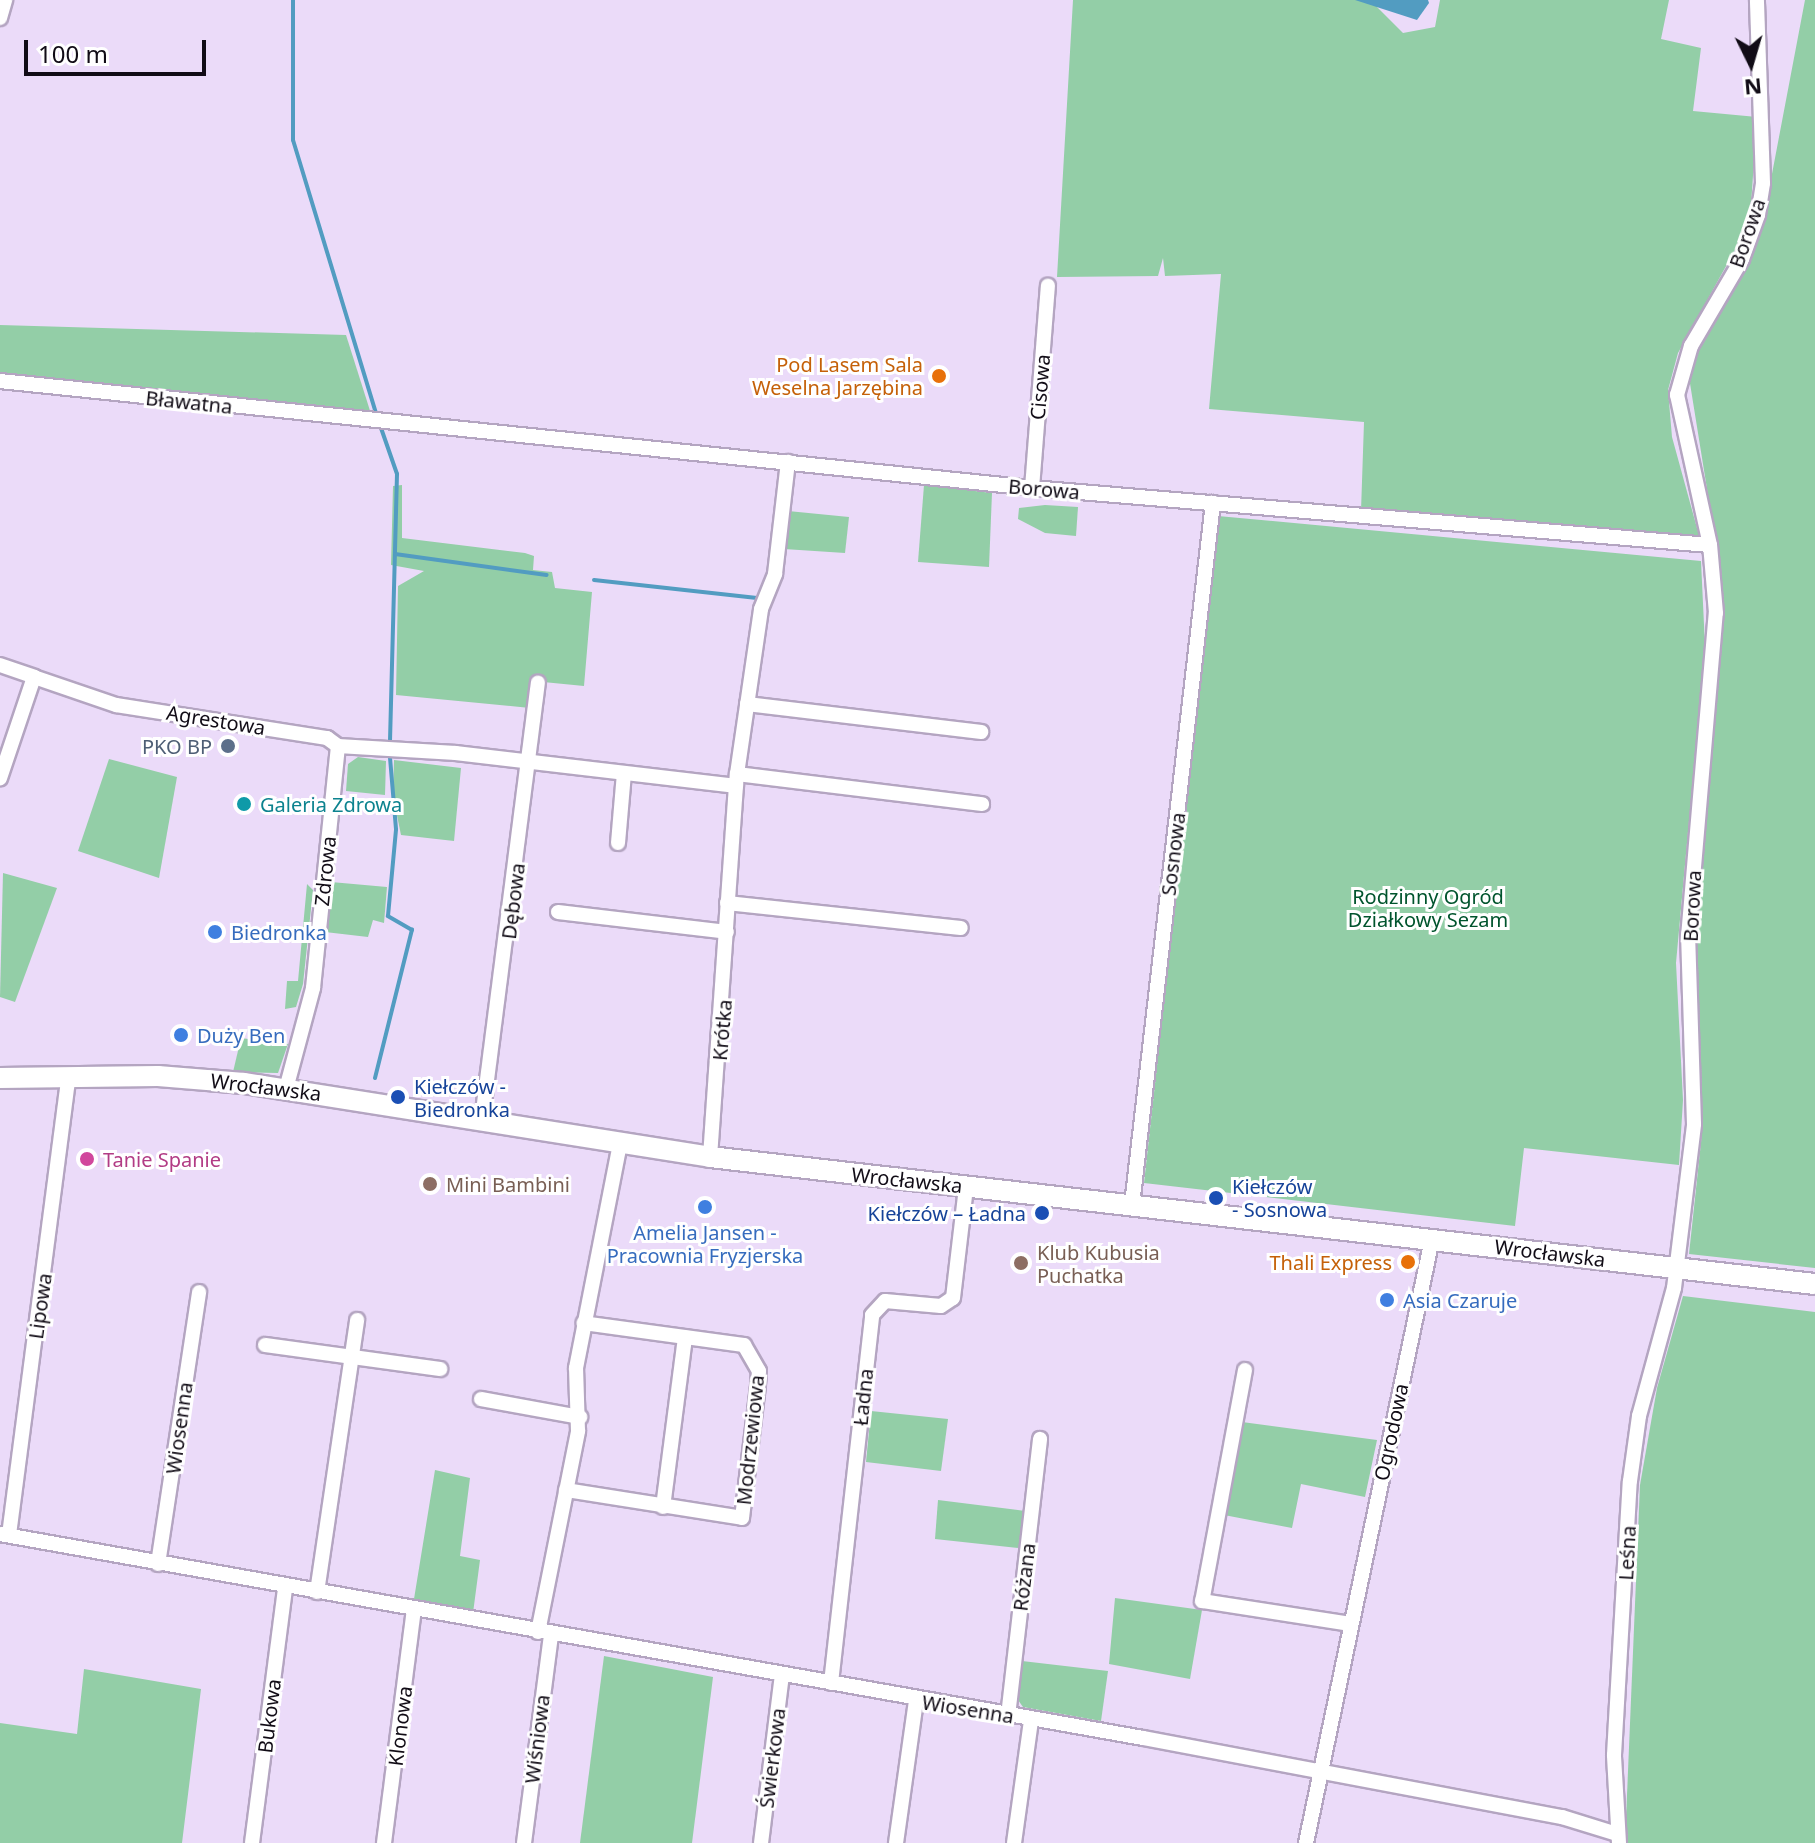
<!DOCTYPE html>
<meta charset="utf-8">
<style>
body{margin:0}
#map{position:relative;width:1815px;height:1843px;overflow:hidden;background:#ebdbf9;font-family:"Noto Sans",sans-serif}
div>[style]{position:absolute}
.green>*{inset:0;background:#93cea7}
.water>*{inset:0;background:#529cc1}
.stream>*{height:4px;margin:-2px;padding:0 2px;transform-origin:2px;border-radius:2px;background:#529cc1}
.roads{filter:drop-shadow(2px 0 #b4a5c1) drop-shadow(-2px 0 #b4a5c1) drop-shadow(0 2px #b4a5c1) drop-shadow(0 -2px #b4a5c1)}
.street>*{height:14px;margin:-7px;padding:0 7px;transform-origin:7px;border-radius:7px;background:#fff}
.secondary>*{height:20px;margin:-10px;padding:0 10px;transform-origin:10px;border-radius:10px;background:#fff}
.dots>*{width:22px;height:22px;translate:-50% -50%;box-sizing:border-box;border:4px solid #fff;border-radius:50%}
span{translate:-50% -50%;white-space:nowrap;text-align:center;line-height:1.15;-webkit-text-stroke:6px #fff;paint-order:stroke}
.street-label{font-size:20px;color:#110c16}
.food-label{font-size:20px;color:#c56008}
.right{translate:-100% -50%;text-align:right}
.service-label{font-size:20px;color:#4e5e75}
.culture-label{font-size:20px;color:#0d838f}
.left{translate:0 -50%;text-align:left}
.park-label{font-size:20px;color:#00542d}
.shop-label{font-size:20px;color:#366cbe}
.transit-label{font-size:20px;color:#164399}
.hotel-label{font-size:20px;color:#b23c85}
.education-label{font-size:20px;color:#785e54}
.north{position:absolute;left:1711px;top:24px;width:80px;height:80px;-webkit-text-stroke:6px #fff;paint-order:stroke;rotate:175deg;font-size:22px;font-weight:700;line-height:32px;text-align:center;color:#110c16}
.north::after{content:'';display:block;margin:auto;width:28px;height:36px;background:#110c16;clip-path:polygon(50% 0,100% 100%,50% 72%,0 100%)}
.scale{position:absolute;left:24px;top:40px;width:182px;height:36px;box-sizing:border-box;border:4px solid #110c16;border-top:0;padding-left:10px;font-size:24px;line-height:28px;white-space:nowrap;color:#110c16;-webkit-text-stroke:6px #fff;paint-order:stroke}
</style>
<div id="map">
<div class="green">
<i style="clip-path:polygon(1073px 0,1370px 0,1403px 33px,1435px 27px,1440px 0,1669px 0,1661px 39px,1701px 48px,1693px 111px,1757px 117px,1751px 205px,1741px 239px,1678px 353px,1668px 390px,1672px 437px,1700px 539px,1361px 511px,1364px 422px,1209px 409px,1221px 274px,1165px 276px,1163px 258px,1158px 276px,1057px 277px)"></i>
<i style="clip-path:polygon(1805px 0,1815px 0,1815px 1268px,1689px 1254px,1702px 1133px,1696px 932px,1722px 620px,1717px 551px,1688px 371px,1764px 216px)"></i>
<i style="clip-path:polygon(0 325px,346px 335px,372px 417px,0 375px)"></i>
<i style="clip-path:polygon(402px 485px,402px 538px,525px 553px,534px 556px,533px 570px,552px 572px,555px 588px,592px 592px,584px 686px,533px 681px,530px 708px,396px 695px,398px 586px,424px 571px,391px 565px,393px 486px)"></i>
<i style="clip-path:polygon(924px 485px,992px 493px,989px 567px,918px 562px)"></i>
<i style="clip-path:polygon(1045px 505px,1078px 507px,1076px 536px,1045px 533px,1018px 519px,1019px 508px)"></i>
<i style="clip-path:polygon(788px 511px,849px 517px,845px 553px,784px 549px)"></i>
<i style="clip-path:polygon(1218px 516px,1701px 561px,1705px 646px,1676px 963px,1683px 1100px,1679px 1165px,1524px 1148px,1515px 1226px,1144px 1183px)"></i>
<i style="clip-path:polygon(358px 757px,386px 761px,385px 795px,346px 791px,348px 764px)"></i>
<i style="clip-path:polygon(109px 759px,177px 777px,159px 878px,78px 851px)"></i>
<i style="clip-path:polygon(394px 760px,461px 768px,454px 841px,401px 835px,393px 796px)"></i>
<i style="clip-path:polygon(3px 873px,57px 888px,15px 1002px,0 997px)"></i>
<i style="clip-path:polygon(331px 882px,387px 887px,384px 923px,373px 920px,368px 937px,325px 932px)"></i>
<i style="clip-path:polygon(307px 884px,313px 890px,303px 984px,296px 1007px,285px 1009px,287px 981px,298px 981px)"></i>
<i style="clip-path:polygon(241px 1038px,288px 1044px,278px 1073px,233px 1072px)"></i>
<i style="clip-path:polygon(1683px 1296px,1815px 1312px,1815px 1843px,1625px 1843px,1640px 1485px,1657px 1388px)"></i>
<i style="clip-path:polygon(871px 1411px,948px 1419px,941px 1471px,866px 1462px)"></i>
<i style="clip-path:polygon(1242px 1422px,1377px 1440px,1365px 1497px,1301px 1484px,1292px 1528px,1224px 1515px)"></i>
<i style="clip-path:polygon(435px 1470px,470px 1478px,460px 1556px,480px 1560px,473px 1613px,414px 1599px)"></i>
<i style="clip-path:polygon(938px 1500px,1025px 1511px,1019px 1548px,935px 1539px)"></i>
<i style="clip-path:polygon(1115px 1598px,1202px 1610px,1190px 1679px,1109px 1664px)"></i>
<i style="clip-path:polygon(604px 1656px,713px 1677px,692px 1843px,580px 1843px)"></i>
<i style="clip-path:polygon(1022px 1661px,1108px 1671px,1101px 1721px,1023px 1707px,1018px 1700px)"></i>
<i style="clip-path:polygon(84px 1669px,201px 1689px,182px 1843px,0 1843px,0 1723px,77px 1734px)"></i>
</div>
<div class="water">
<i style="clip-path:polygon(1355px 0,1428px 0,1429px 3px,1417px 20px)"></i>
</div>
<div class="stream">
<i style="left:293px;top:0;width:140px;rotate:90deg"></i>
<i style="left:293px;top:140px;width:288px;rotate:73.1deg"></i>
<i style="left:381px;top:428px;width:49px;rotate:70.8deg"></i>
<i style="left:397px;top:474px;width:267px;rotate:91.5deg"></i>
<i style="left:395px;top:554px;width:153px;rotate:7.9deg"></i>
<i style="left:594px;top:580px;width:164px;rotate:6.3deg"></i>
<i style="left:375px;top:1078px;width:153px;rotate:-76deg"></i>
<i style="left:412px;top:930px;width:28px;rotate:-150deg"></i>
<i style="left:388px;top:916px;width:87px;rotate:-84.7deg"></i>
<i style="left:396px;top:829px;width:71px;rotate:-94.8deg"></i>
</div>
<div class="roads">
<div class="street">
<i style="left:0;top:18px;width:19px;rotate:-74deg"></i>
<i style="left:0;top:381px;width:1038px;rotate:5.92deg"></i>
<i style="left:1032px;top:488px;width:680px;rotate:4.81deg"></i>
<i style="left:1032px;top:488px;width:203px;rotate:-85.5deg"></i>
<i style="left:0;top:665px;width:36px;rotate:19deg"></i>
<i style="left:34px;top:677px;width:107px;rotate:108.6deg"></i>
<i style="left:34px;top:677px;width:87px;rotate:18.9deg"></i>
<i style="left:116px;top:705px;width:214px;rotate:8.9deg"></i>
<i style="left:327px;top:738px;width:14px;rotate:36deg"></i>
<i style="left:338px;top:746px;width:118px;rotate:3.4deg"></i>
<i style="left:456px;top:753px;width:282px;rotate:6.7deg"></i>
<i style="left:747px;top:704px;width:236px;rotate:6.8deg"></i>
<i style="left:737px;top:774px;width:247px;rotate:7deg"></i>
<i style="left:618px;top:843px;width:70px;rotate:-85.1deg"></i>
<i style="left:727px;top:903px;width:235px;rotate:6.1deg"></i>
<i style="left:558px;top:912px;width:170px;rotate:6.7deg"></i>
<i style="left:286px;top:1089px;width:105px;rotate:-75deg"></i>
<i style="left:313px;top:988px;width:243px;rotate:-84.1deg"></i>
<i style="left:482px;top:1119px;width:440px;rotate:-82.7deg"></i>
<i style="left:710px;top:1157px;width:384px;rotate:-86deg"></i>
<i style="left:737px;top:774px;width:167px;rotate:-81.7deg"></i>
<i style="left:761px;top:609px;width:38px;rotate:-68deg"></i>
<i style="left:775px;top:574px;width:113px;rotate:-83.4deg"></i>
<i style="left:1132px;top:1205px;width:707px;rotate:-83.42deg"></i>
<i style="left:265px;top:1345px;width:177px;rotate:7.8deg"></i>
<i style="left:1245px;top:1370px;width:235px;rotate:100.5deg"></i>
<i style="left:1202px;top:1601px;width:150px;rotate:8.8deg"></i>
<i style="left:481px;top:1399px;width:101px;rotate:10.3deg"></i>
<i style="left:566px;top:1490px;width:178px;rotate:9deg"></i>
<i style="left:742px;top:1518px;width:134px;rotate:-83.1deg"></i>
<i style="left:758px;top:1385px;width:14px;rotate:-86deg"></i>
<i style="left:759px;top:1371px;width:30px;rotate:-120deg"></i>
<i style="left:744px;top:1345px;width:162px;rotate:-172.2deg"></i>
<i style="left:663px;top:1507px;width:171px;rotate:-82.6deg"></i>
<i style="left:0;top:1534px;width:1161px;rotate:10.12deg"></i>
<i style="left:1143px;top:1738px;width:426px;rotate:10.7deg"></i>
<i style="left:1562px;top:1817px;width:58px;rotate:17.2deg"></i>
<i style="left:9px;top:1535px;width:463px;rotate:-82.6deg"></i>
<i style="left:158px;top:1564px;width:275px;rotate:-81.4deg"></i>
<i style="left:317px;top:1592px;width:275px;rotate:-81.6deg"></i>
<i style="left:538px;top:1632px;width:205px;rotate:-78.7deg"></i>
<i style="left:578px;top:1431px;width:63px;rotate:-91.8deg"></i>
<i style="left:576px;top:1368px;width:229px;rotate:-78.9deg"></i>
<i style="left:831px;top:1683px;width:370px;rotate:-83.6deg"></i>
<i style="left:872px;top:1315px;width:19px;rotate:-47deg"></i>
<i style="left:885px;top:1301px;width:56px;rotate:5.1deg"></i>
<i style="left:941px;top:1306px;width:14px;rotate:-34deg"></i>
<i style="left:953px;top:1298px;width:112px;rotate:-83.3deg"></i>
<i style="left:1008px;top:1716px;width:279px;rotate:-83.4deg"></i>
<i style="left:252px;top:1843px;width:257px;rotate:-82.6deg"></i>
<i style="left:384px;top:1843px;width:236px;rotate:-82.7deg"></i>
<i style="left:524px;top:1843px;width:211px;rotate:-82.6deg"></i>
<i style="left:761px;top:1843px;width:170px;rotate:-82.9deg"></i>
<i style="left:896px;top:1843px;width:143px;rotate:-82deg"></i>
<i style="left:1014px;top:1843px;width:124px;rotate:-82.1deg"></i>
<i style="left:1306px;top:1843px;width:617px;rotate:-78.22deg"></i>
<i style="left:1619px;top:1843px;width:88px;rotate:-93.3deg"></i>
<i style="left:1614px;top:1755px;width:274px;rotate:-86.7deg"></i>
<i style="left:1630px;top:1481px;width:66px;rotate:-82.1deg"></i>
<i style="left:1639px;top:1416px;width:133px;rotate:-74.7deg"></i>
<i style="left:1674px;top:1288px;width:165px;rotate:-83deg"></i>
<i style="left:1694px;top:1124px;width:187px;rotate:-91.8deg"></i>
<i style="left:1688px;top:937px;width:325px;rotate:-85.1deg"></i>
<i style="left:1716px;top:613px;width:68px;rotate:-95deg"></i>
<i style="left:1710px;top:545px;width:154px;rotate:-102.4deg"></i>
<i style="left:1677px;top:395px;width:51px;rotate:-74.1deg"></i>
<i style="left:1691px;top:346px;width:101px;rotate:-59.6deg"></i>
<i style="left:1742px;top:259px;width:47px;rotate:-70deg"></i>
<i style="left:1758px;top:215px;width:32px;rotate:-81deg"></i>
<i style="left:1763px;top:183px;width:183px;rotate:-91.9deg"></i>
</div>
<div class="secondary">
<i style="left:0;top:1078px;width:158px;rotate:-0.7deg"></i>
<i style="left:158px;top:1076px;width:86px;rotate:4.7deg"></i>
<i style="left:244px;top:1083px;width:472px;rotate:9deg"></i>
<i style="left:710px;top:1157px;width:1112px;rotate:6.56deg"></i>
</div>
</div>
<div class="dots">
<i style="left:939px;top:376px;background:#e8710a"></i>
<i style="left:228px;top:746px;background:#5c6f8a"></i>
<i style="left:244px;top:804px;background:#0f9aa8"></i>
<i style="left:215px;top:932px;background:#3f7fe0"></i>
<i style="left:181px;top:1035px;background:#3f7fe0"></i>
<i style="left:398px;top:1097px;background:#1a4fb4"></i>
<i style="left:87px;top:1159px;background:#d1479c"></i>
<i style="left:430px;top:1184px;background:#8d6e63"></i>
<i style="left:1216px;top:1198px;background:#1a4fb4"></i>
<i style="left:705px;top:1207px;background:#3f7fe0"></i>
<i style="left:1042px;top:1213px;background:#1a4fb4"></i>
<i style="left:1408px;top:1262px;background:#e8710a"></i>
<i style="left:1021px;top:1263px;background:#8d6e63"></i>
<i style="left:1387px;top:1300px;background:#3f7fe0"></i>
</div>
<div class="street-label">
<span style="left:1747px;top:233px;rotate:-71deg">Borowa</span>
<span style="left:1040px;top:387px;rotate:-85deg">Cisowa</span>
<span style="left:189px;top:402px;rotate:6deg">Bławatna</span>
<span style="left:1044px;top:489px;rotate:5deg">Borowa</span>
<span style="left:216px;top:720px;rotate:9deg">Agrestowa</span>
<span style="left:1173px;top:854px;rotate:-83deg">Sosnowa</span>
<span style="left:325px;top:871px;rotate:-84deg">Zdrowa</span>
<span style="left:513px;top:901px;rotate:-83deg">Dębowa</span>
<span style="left:1692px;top:906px;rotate:-87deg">Borowa</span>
<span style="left:722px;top:1030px;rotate:-85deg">Krótka</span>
<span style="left:266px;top:1087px;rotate:7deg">Wrocławska</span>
<span style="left:907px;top:1180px;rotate:6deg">Wrocławska</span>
<span style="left:1550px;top:1253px;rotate:7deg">Wrocławska</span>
<span style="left:40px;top:1306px;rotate:-82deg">Lipowa</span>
<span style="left:863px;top:1397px;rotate:-84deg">Ładna</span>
<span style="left:179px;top:1428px;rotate:-82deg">Wiosenna</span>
<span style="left:1391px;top:1432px;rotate:-78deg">Ogrodowa</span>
<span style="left:750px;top:1440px;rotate:-84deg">Modrzewiowa</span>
<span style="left:1627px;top:1553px;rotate:-87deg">Leśna</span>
<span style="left:1024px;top:1577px;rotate:-83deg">Różana</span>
<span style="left:968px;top:1709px;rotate:9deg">Wiosenna</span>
<span style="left:269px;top:1716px;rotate:-83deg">Bukowa</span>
<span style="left:400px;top:1726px;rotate:-83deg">Klonowa</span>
<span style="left:537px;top:1739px;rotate:-83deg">Wiśniowa</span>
<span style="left:772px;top:1758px;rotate:-83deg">Świerkowa</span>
</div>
<div class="food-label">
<span class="right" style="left:923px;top:376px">Pod Lasem Sala<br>Weselna Jarzębina</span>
<span class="right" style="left:1392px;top:1262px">Thali Express</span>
</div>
<div class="service-label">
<span class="right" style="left:212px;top:746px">PKO BP</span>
</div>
<div class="culture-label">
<span class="left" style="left:260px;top:804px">Galeria Zdrowa</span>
</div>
<div class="park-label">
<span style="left:1428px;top:908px">Rodzinny Ogród<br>Działkowy Sezam</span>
</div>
<div class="shop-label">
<span class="left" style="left:231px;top:932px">Biedronka</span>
<span class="left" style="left:197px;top:1035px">Duży Ben</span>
<span style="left:705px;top:1244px">Amelia Jansen -<br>Pracownia Fryzjerska</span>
<span class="left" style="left:1403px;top:1300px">Asia Czaruje</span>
</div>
<div class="transit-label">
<span class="left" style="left:414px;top:1098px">Kiełczów -<br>Biedronka</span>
<span class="left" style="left:1232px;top:1198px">Kiełczów<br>- Sosnowa</span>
<span class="right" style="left:1026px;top:1213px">Kiełczów – Ładna</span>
</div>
<div class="hotel-label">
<span class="left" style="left:103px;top:1159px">Tanie Spanie</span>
</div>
<div class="education-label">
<span class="left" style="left:446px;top:1184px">Mini Bambini</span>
<span class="left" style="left:1037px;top:1264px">Klub Kubusia<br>Puchatka</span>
</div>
<div class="north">N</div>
<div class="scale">100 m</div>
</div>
